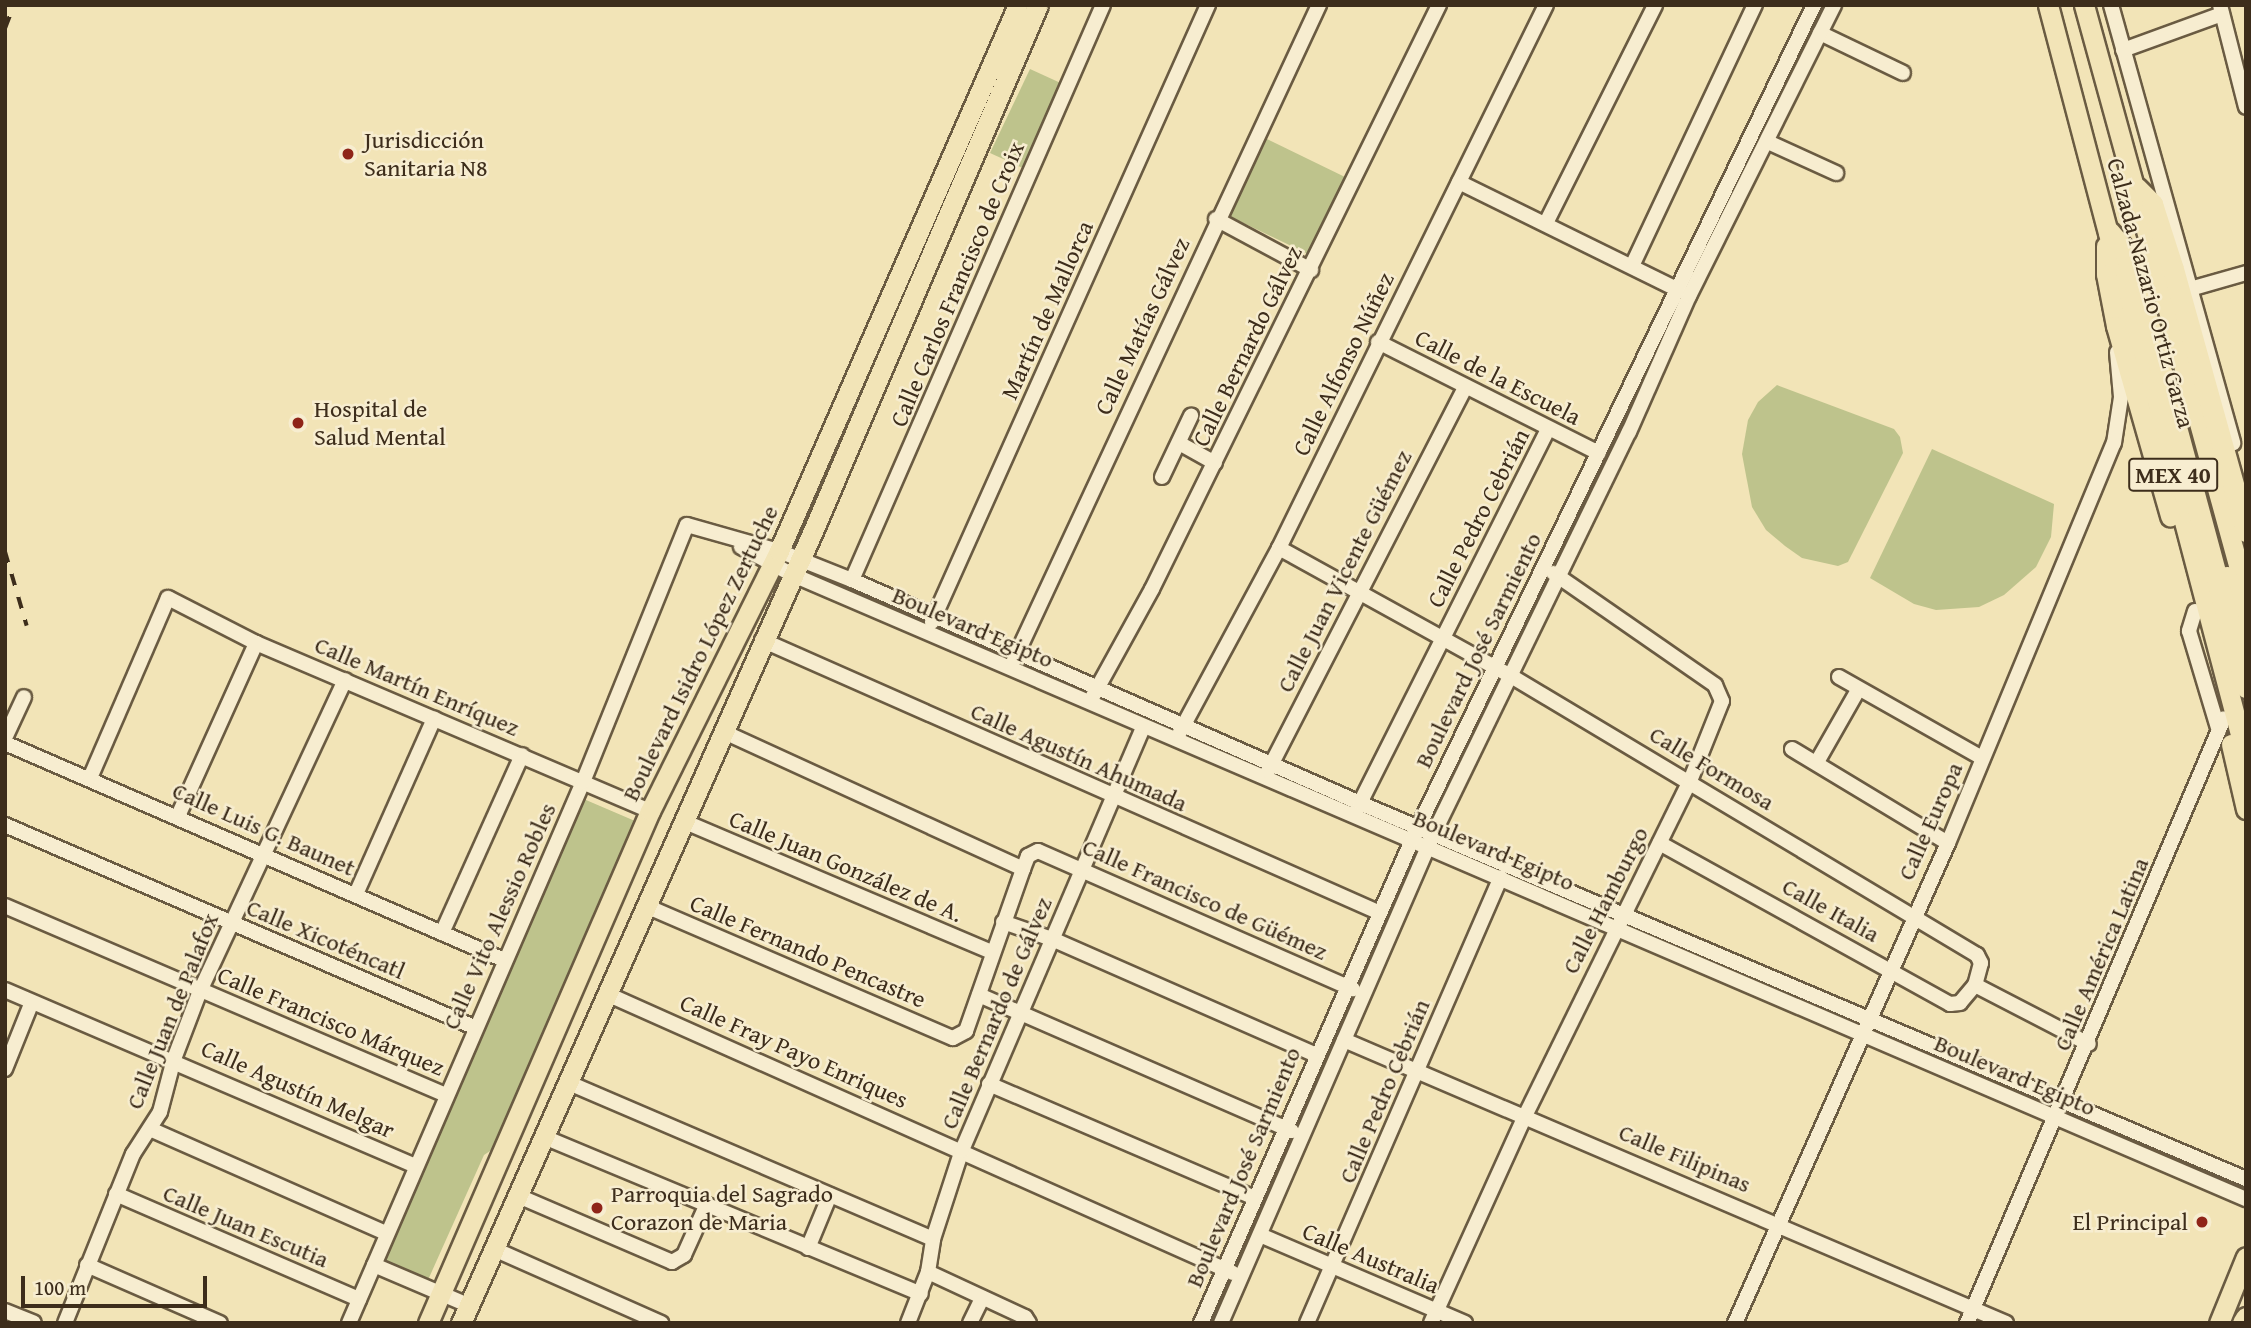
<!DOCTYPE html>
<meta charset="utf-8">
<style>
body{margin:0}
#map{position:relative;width:2251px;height:1328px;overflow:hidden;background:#f2e4b7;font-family:"Gentium Book Plus",serif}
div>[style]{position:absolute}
.green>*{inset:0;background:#bec38c}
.roads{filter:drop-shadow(2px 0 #6a5b42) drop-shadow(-2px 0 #6a5b42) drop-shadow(0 2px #6a5b42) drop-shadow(0 -2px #6a5b42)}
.minor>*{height:14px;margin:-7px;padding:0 7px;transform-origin:7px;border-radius:7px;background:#f7edd0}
.major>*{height:19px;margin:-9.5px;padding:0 9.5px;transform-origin:9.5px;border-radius:9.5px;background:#f2e4b7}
.highway>*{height:21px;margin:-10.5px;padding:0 10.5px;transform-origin:10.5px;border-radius:10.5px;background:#f2e4b7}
.rail>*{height:3.5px;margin-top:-1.75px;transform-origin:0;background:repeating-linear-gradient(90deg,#3d2d1b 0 12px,transparent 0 24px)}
.dots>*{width:19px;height:19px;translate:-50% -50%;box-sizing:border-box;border:4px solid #f7edd0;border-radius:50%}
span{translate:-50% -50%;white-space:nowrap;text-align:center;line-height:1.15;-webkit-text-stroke:5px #f7edd0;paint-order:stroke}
.shield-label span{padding:2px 5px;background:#f7edd0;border:2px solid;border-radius:5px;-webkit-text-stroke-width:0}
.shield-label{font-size:23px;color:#3d2d1b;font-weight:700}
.poi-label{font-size:24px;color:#3d2d1b}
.left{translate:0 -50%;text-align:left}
.right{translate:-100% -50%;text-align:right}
.street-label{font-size:24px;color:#3d2d1b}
.frame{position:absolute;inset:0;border:7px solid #3d2d1b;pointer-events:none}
.scale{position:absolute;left:21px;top:1276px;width:186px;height:32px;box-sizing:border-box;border:4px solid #3d2d1b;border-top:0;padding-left:9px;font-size:21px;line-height:24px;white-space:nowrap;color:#3d2d1b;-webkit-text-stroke:5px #f7edd0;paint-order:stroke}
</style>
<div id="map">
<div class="green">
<i style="clip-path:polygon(1030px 69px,1065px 85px,1025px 169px,990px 153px)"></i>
<i style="clip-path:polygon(1263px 137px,1345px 177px,1308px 254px,1227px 215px)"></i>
<i style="clip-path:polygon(1777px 385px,1894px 429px,1900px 437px,1903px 453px,1848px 562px,1838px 566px,1802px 558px,1785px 546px,1766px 530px,1752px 507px,1742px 454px,1748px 420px,1758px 402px)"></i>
<i style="clip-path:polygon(1932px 449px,2054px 504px,2051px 537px,2036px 567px,2004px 595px,1979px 607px,1936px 610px,1914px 604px,1870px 578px)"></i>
<i style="clip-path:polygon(579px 797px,635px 821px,499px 1145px,484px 1155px,428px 1280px,384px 1262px)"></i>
</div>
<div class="roads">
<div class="minor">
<i style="left:2111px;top:5px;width:455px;rotate:74.4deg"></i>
<i style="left:2220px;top:5px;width:105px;rotate:75.7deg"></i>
<i style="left:1820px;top:33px;width:92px;rotate:25.7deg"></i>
<i style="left:2123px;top:50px;width:105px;rotate:-20deg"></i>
<i style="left:1768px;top:142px;width:75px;rotate:24.5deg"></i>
<i style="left:1459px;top:182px;width:247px;rotate:26.2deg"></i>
<i style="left:1216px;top:219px;width:108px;rotate:28.2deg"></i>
<i style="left:1546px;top:223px;width:244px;rotate:-63.4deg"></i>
<i style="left:1632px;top:266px;width:289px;rotate:-64.8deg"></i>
<i style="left:2190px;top:289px;width:58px;rotate:-15.9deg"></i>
<i style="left:1378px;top:342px;width:247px;rotate:26.7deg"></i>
<i style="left:1179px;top:443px;width:41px;rotate:29.1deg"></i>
<i style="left:1162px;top:477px;width:68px;rotate:-64.6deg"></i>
<i style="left:741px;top:547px;width:57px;rotate:28.4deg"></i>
<i style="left:791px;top:574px;width:1584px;rotate:23.25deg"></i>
<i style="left:1279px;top:548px;width:265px;rotate:28.9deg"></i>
<i style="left:1511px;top:676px;width:543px;rotate:30.91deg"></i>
<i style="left:1977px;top:955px;width:9px;rotate:63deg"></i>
<i style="left:1981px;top:963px;width:23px;rotate:105deg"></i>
<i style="left:1975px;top:985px;width:23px;rotate:130deg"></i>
<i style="left:1960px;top:1003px;width:10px;rotate:174deg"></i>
<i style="left:1950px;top:1004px;width:332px;rotate:-151deg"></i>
<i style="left:852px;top:580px;width:627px;rotate:-66.42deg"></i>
<i style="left:2195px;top:611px;width:21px;rotate:107deg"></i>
<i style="left:2189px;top:631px;width:104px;rotate:73.3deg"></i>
<i style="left:932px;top:622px;width:676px;rotate:-65.9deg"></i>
<i style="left:762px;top:640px;width:673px;rotate:23.82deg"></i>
<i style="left:1014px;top:660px;width:723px;rotate:-65.03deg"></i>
<i style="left:1839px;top:677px;width:164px;rotate:29.5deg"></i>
<i style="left:1093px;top:696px;width:122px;rotate:-61.1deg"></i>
<i style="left:1152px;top:589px;width:651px;rotate:-63.83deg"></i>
<i style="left:724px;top:732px;width:329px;rotate:24.6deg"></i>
<i style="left:1180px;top:732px;width:209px;rotate:-61.7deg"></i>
<i style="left:1279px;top:548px;width:605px;rotate:-63.82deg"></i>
<i style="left:5px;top:738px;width:45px;rotate:-65.1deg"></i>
<i style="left:5px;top:743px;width:544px;rotate:23.5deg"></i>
<i style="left:1792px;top:749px;width:182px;rotate:31.1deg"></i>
<i style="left:1817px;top:762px;width:83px;rotate:-60.3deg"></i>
<i style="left:1268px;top:771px;width:432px;rotate:-62.8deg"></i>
<i style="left:90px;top:778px;width:196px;rotate:-66.6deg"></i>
<i style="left:168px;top:598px;width:99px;rotate:27.1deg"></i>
<i style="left:256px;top:643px;width:428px;rotate:23.1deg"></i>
<i style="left:1356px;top:811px;width:428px;rotate:-63.3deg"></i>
<i style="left:178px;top:816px;width:190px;rotate:-65.7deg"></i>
<i style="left:683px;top:821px;width:335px;rotate:23deg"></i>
<i style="left:5px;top:825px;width:511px;rotate:23.3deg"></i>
<i style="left:356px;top:894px;width:192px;rotate:-66deg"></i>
<i style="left:5px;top:906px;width:480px;rotate:23.2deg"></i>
<i style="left:646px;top:906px;width:334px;rotate:23.3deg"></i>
<i style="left:953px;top:1038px;width:15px;rotate:-28deg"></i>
<i style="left:966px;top:1031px;width:172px;rotate:-70.6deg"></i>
<i style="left:1023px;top:869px;width:14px;rotate:-69deg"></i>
<i style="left:1028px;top:856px;width:11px;rotate:-27deg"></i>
<i style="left:1038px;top:851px;width:344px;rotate:23.7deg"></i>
<i style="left:1003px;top:922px;width:52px;rotate:19.1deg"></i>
<i style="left:1052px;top:939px;width:288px;rotate:23.7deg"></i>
<i style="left:442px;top:933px;width:195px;rotate:-65.8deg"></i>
<i style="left:1975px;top:985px;width:128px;rotate:27.4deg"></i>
<i style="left:5px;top:990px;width:447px;rotate:23.2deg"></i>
<i style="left:607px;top:994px;width:685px;rotate:24.02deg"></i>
<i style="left:979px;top:995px;width:341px;rotate:23.5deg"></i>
<i style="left:1344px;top:1040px;width:720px;rotate:23.15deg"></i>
<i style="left:5px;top:1069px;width:72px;rotate:-68.1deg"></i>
<i style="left:569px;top:1083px;width:396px;rotate:23.2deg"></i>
<i style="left:989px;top:1084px;width:289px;rotate:23.2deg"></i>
<i style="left:150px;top:1129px;width:258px;rotate:23.8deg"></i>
<i style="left:544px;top:1137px;width:408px;rotate:22.6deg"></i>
<i style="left:116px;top:1194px;width:265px;rotate:23.4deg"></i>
<i style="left:516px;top:1195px;width:170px;rotate:23.2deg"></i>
<i style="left:672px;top:1262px;width:14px;rotate:-30deg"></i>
<i style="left:684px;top:1255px;width:54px;rotate:-65.8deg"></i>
<i style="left:1260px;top:1235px;width:223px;rotate:23.2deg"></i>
<i style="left:808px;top:1248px;width:57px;rotate:-67.5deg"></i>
<i style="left:494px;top:1249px;width:183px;rotate:23.9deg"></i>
<i style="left:87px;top:1265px;width:145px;rotate:23.6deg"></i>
<i style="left:374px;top:1265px;width:102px;rotate:23.1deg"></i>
<i style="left:928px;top:1272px;width:107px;rotate:24.9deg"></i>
<i style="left:1025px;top:1317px;width:7px;rotate:56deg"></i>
<i style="left:5px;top:1311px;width:31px;rotate:22deg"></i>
<i style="left:65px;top:1323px;width:182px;rotate:-68.1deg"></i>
<i style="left:133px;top:1154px;width:50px;rotate:-57.3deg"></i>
<i style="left:160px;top:1112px;width:55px;rotate:-75.2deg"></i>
<i style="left:174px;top:1059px;width:73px;rotate:-69.1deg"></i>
<i style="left:200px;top:991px;width:343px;rotate:-65deg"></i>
<i style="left:349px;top:1323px;width:589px;rotate:-66.61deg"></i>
<i style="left:583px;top:782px;width:277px;rotate:-68deg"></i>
<i style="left:687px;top:525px;width:96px;rotate:15.8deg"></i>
<i style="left:779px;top:551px;width:79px;rotate:21.7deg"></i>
<i style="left:852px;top:580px;width:555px;rotate:23.7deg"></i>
<i style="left:1360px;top:803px;width:962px;rotate:23deg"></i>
<i style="left:908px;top:1323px;width:55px;rotate:-68.6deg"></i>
<i style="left:928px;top:1272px;width:33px;rotate:-81deg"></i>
<i style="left:933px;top:1239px;width:94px;rotate:-72deg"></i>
<i style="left:962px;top:1150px;width:460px;rotate:-66.8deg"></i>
<i style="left:970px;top:1323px;width:28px;rotate:-64deg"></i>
<i style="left:1201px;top:1323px;width:527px;rotate:-66.4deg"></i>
<i style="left:1412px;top:840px;width:927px;rotate:-64.29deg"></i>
<i style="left:1221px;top:1323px;width:534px;rotate:-66.51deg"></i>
<i style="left:1434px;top:833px;width:446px;rotate:-64.1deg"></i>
<i style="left:1629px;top:432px;width:149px;rotate:-66.2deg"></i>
<i style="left:1689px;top:296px;width:325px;rotate:-63.5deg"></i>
<i style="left:1307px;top:1323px;width:486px;rotate:-66.5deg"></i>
<i style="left:1431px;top:1323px;width:227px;rotate:-65.6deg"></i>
<i style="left:1525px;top:1116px;width:373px;rotate:-63.8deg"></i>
<i style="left:1690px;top:781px;width:86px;rotate:-68.2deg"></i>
<i style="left:1722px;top:701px;width:17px;rotate:-114deg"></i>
<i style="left:1715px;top:685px;width:197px;rotate:-145.3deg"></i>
<i style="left:1735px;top:1323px;width:525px;rotate:-66.07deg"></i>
<i style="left:1948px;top:843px;width:433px;rotate:-67.5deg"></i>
<i style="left:2114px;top:443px;width:47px;rotate:-81.3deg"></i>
<i style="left:2121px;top:397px;width:45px;rotate:-95.1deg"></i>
<i style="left:1967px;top:1323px;width:657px;rotate:-66.98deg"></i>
</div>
<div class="major">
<i style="left:2048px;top:5px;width:778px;rotate:75.25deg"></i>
<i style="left:2084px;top:5px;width:611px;rotate:74.62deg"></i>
<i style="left:2106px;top:246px;width:28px;rotate:90deg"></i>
<i style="left:2106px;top:274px;width:53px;rotate:79.1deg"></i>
<i style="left:2116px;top:326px;width:198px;rotate:74.1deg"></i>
<i style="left:2227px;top:576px;width:71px;rotate:74.4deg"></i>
<i style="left:2231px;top:744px;width:67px;rotate:77deg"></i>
<i style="left:428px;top:1323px;width:558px;rotate:-66.56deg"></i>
<i style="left:650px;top:811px;width:290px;rotate:-63.6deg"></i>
<i style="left:779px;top:551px;width:596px;rotate:-66.36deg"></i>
<i style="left:461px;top:1323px;width:874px;rotate:-66.04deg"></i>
<i style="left:816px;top:524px;width:564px;rotate:-66.84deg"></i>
<i style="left:2219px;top:1323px;width:71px;rotate:-67.8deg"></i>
</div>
<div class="highway">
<i style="left:2136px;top:188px;width:23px;rotate:45deg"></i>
<i style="left:2152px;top:204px;width:68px;rotate:72.1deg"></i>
<i style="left:2173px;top:269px;width:272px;rotate:74.4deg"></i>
<i style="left:2109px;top:232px;width:23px;rotate:50deg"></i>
<i style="left:2124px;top:250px;width:54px;rotate:70.6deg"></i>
<i style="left:2142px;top:301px;width:400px;rotate:74.9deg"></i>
<i style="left:2243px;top:1323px;width:6px;rotate:-59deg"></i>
</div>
</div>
<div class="rail">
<i style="left:5px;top:28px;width:25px;rotate:-69deg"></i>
<i style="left:5px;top:551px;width:78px;rotate:73.7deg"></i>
</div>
<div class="dots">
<i style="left:348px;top:154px;background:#8f2418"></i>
<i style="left:298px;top:423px;background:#8f2418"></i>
<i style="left:597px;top:1208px;background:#8f2418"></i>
<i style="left:2202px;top:1222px;background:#8f2418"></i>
</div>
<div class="shield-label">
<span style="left:2173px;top:475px">MEX 40</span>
</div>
<div class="poi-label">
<span class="left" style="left:364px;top:154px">Jurisdicción<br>Sanitaria N8</span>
<span class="left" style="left:314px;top:423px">Hospital de<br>Salud Mental</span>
<span class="left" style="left:611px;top:1208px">Parroquia del Sagrado<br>Corazon de Maria</span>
<span class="right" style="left:2188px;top:1222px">El Principal</span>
</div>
<div class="street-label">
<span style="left:957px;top:284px;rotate:-67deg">Calle Carlos Francisco de Croix</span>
<span style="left:2151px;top:293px;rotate:75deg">Calzada Nazario Ortiz Garza</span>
<span style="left:1047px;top:310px;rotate:-66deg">Martín de Mallorca</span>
<span style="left:1142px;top:326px;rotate:-65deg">Calle Matías Gálvez</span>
<span style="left:1247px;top:346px;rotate:-64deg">Calle Bernardo Gálvez</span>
<span style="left:1343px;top:364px;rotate:-64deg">Calle Alfonso Núñez</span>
<span style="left:1498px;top:377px;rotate:27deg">Calle de la Escuela</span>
<span style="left:1478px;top:518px;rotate:-63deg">Calle Pedro Cebrián</span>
<span style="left:1344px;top:571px;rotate:-63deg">Calle Juan Vicente Güémez</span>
<span style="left:973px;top:627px;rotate:23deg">Boulevard Egipto</span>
<span style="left:1478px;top:650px;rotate:-64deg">Boulevard José Sarmiento</span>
<span style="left:700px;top:653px;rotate:-64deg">Boulevard Isidro López Zertuche</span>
<span style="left:417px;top:686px;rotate:23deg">Calle Martín Enríquez</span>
<span style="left:1079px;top:757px;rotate:24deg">Calle Agustín Ahumada</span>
<span style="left:1712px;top:768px;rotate:31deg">Calle Formosa</span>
<span style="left:1930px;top:821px;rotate:-66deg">Calle Europa</span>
<span style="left:264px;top:829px;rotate:24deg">Calle Luis G. Baunet</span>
<span style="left:1494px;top:850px;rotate:23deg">Boulevard Egipto</span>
<span style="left:846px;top:866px;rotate:23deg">Calle Juan González de A.</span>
<span style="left:1205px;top:899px;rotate:24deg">Calle Francisco de Güémez</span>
<span style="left:1605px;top:900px;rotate:-63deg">Calle Hamburgo</span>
<span style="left:1831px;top:910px;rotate:29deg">Calle Italia</span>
<span style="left:499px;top:916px;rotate:-66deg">Calle Vito Alessio Robles</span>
<span style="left:326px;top:939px;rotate:23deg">Calle Xicoténcatl</span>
<span style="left:808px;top:951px;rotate:23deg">Calle Fernando Pencastre</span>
<span style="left:2101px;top:954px;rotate:-67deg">Calle América Latina</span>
<span style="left:172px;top:1011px;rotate:-68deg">Calle Juan de Palafox</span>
<span style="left:996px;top:1013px;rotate:-67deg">Calle Bernardo de Gálvez</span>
<span style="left:331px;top:1021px;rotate:23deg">Calle Francisco Márquez</span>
<span style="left:794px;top:1051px;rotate:24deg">Calle Fray Payo Enriques</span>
<span style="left:2015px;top:1075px;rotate:23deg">Boulevard Egipto</span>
<span style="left:298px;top:1089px;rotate:24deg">Calle Agustín Melgar</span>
<span style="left:1384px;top:1091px;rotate:-67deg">Calle Pedro Cebrián</span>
<span style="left:1685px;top:1158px;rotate:23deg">Calle Filipinas</span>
<span style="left:1243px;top:1167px;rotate:-67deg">Boulevard José Sarmiento</span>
<span style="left:246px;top:1226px;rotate:23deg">Calle Juan Escutia</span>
<span style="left:1371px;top:1258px;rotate:23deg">Calle Australia</span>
</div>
<div class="frame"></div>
<div class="scale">100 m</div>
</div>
